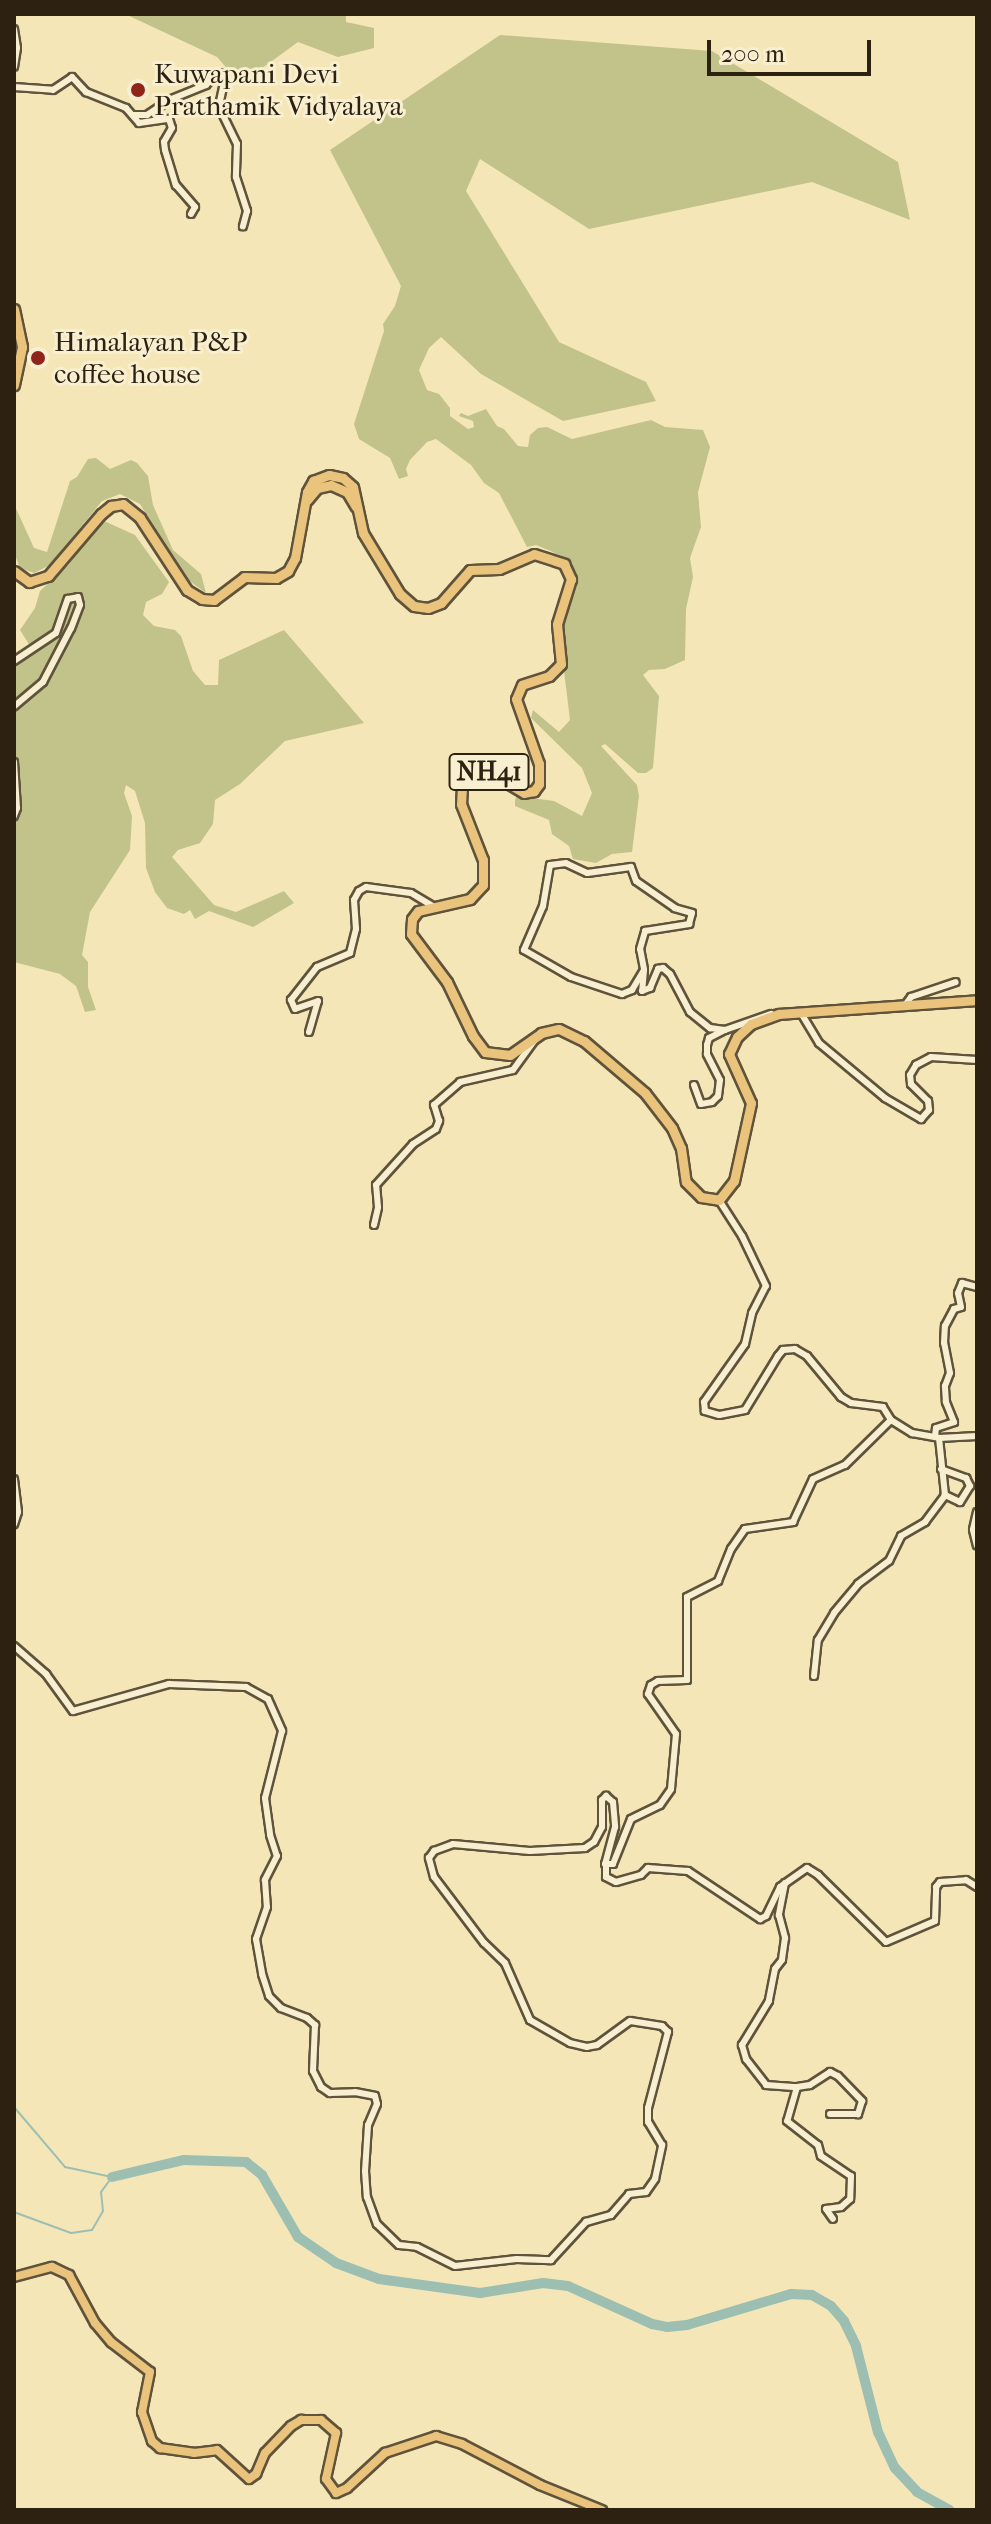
<!DOCTYPE html>
<style>
body{margin:0}
#map{position:relative;width:991px;height:2524px;overflow:hidden;background:#f5e6b8;font-family:"IM FELL French Canon",serif}
div>[style]{position:absolute}
.green>*{inset:0;background:#c1c38b}
.stream>*{height:2px;margin:-1px;padding:0 1px;transform-origin:1px;border-radius:1px;background:#9cbfb2}
.river>*{height:10px;margin:-5px;padding:0 5px;transform-origin:5px;border-radius:5px;background:#9cbfb2}
.roads{filter:drop-shadow(2px 0 #5f533b) drop-shadow(-2px 0 #5f533b) drop-shadow(0 2px #5f533b) drop-shadow(0 -2px #5f533b)}
.minor>*{height:6px;margin:-3px;padding:0 3px;transform-origin:3px;border-radius:3px;background:#f8efd1}
.major>*{height:8px;margin:-4px;padding:0 4px;transform-origin:4px;border-radius:4px;background:#eac37c}
.highway>*{height:9px;margin:-4.5px;padding:0 4.5px;transform-origin:4.5px;border-radius:4.5px;background:#eac37c}
.dots>*{width:22px;height:22px;translate:-50% -50%;box-sizing:border-box;border:4px solid #f8efd1;border-radius:50%}
span{translate:-50% -50%;white-space:nowrap;text-align:center;line-height:1.15;-webkit-text-stroke:6px #f8efd1;paint-order:stroke}
.shield-label span{padding:2px 6px;background:#f8efd1;border:2px solid;border-radius:6px;-webkit-text-stroke-width:0}
.shield-label{font-size:26px;color:#2d2211;font-weight:700}
.poi-label{font-size:28px;color:#2d2211}
.left{translate:0 -50%;text-align:left}
.frame{position:absolute;inset:0;border:16px solid #2d2211;pointer-events:none}
.scale{position:absolute;left:707px;top:40px;width:164px;height:36px;box-sizing:border-box;border:4px solid #2d2211;border-top:0;padding-left:10px;font-size:24px;line-height:28px;white-space:nowrap;color:#2d2211;-webkit-text-stroke:6px #f8efd1;paint-order:stroke}
</style>
<div id="map">
<div class="green">
<i style="clip-path:polygon(125px 14px,346px 14px,346px 22px,374px 28px,374px 48px,338px 57px,298px 42px,261px 69px,231px 73px,217px 57px)"></i>
<i style="clip-path:polygon(500px 35px,712px 51px,898px 162px,910px 220px,812px 182px,589px 229px,480px 159px,466px 191px,559px 342px,646px 382px,656px 401px,563px 421px,481px 374px,441px 337px,429px 348px,419px 370px,427px 390px,439px 394px,450px 408px,450px 416px,468px 429px,474px 427px,473px 421px,459px 416px,461px 413px,468px 416px,486px 409px,497px 426px,504px 429px,518px 446px,528px 447px,530px 435px,538px 428px,547px 427px,572px 439px,651px 420px,665px 427px,703px 430px,710px 447px,698px 492px,701px 527px,690px 558px,693px 577px,686px 609px,685px 660px,665px 669px,649px 670px,643px 675px,659px 696px,653px 768px,646px 773px,638px 773px,605px 744px,601px 746px,637px 785px,639px 796px,632px 852px,612px 854px,596px 863px,573px 859px,569px 846px,552px 834px,549px 820px,515px 806px,515px 800px,517px 796px,554px 801px,582px 816px,592px 793px,582px 768px,531px 718px,533px 710px,559px 732px,570px 720px,559px 630px,577px 585px,577px 576px,570px 564px,553px 552px,536px 545px,527px 547px,499px 493px,484px 483px,471px 465px,436px 439px,427px 442px,410px 460px,406px 469px,408px 476px,399px 479px,390px 458px,359px 439px,354px 424px,384px 331px,383px 324px,395px 306px,401px 286px,330px 150px)"></i>
<i style="clip-path:polygon(96px 458px,110px 469px,131px 460px,137px 463px,148px 476px,153px 505px,173px 550px,201px 574px,206px 593px,184px 577px,140px 504px,120px 494px,102px 501px,50px 565px,34px 573px,20px 568px,14px 552px,14px 504px,34px 548px,47px 552px,70px 481px,77px 477px,88px 459px)"></i>
<i style="clip-path:polygon(102px 520px,135px 535px,169px 582px,162px 594px,146px 602px,143px 615px,154px 626px,175px 630px,181px 636px,193px 671px,205px 685px,218px 685px,219px 660px,284px 630px,364px 723px,285px 741px,240px 784px,215px 800px,213px 824px,200px 843px,178px 850px,172px 857px,214px 905px,236px 912px,284px 891px,294px 903px,253px 927px,209px 911px,195px 919px,190px 910px,184px 914px,167px 908px,155px 892px,146px 868px,145px 823px,135px 791px,126px 785px,124px 793px,132px 816px,130px 850px,90px 912px,82px 955px,88px 962px,88px 987px,96px 1010px,85px 1012px,76px 986px,60px 974px,14px 962px,14px 663px,32px 649px,20px 630px,35px 608px,40px 591px,69px 564px)"></i>
</div>
<div class="stream">
<i style="left:14px;top:2107px;width:79px;rotate:49.6deg"></i>
<i style="left:65px;top:2167px;width:48px;rotate:12deg"></i>
<i style="left:112px;top:2177px;width:19px;rotate:126deg"></i>
<i style="left:101px;top:2192px;width:19px;rotate:84deg"></i>
<i style="left:103px;top:2211px;width:22px;rotate:120deg"></i>
<i style="left:92px;top:2230px;width:21px;rotate:172deg"></i>
<i style="left:71px;top:2233px;width:61px;rotate:-159.8deg"></i>
</div>
<div class="river">
<i style="left:112px;top:2177px;width:74px;rotate:-13.3deg"></i>
<i style="left:184px;top:2160px;width:62px;rotate:1.8deg"></i>
<i style="left:246px;top:2162px;width:21px;rotate:39deg"></i>
<i style="left:262px;top:2175px;width:72px;rotate:59.9deg"></i>
<i style="left:298px;top:2237px;width:46px;rotate:34.4deg"></i>
<i style="left:336px;top:2263px;width:46px;rotate:20.4deg"></i>
<i style="left:379px;top:2279px;width:102px;rotate:7.9deg"></i>
<i style="left:480px;top:2293px;width:64px;rotate:-9deg"></i>
<i style="left:543px;top:2283px;width:25px;rotate:7deg"></i>
<i style="left:568px;top:2286px;width:92px;rotate:24.3deg"></i>
<i style="left:652px;top:2324px;width:15px;rotate:11deg"></i>
<i style="left:667px;top:2327px;width:20px;rotate:-6deg"></i>
<i style="left:687px;top:2325px;width:109px;rotate:-16.6deg"></i>
<i style="left:791px;top:2294px;width:21px;rotate:3deg"></i>
<i style="left:812px;top:2295px;width:22px;rotate:30deg"></i>
<i style="left:831px;top:2306px;width:20px;rotate:49deg"></i>
<i style="left:844px;top:2321px;width:28px;rotate:64deg"></i>
<i style="left:856px;top:2346px;width:89px;rotate:75.7deg"></i>
<i style="left:878px;top:2432px;width:40px;rotate:65deg"></i>
<i style="left:895px;top:2468px;width:33px;rotate:47deg"></i>
<i style="left:917px;top:2492px;width:37px;rotate:29deg"></i>
</div>
<div class="roads">
<div class="minor">
<i style="left:14px;top:29px;width:19px;rotate:81deg"></i>
<i style="left:17px;top:48px;width:19px;rotate:99deg"></i>
<i style="left:14px;top:87px;width:39px;rotate:4deg"></i>
<i style="left:53px;top:90px;width:23px;rotate:-34deg"></i>
<i style="left:72px;top:77px;width:21px;rotate:47deg"></i>
<i style="left:86px;top:92px;width:43px;rotate:21.8deg"></i>
<i style="left:126px;top:108px;width:20px;rotate:49deg"></i>
<i style="left:139px;top:123px;width:30px;rotate:-8deg"></i>
<i style="left:169px;top:119px;width:9px;rotate:72deg"></i>
<i style="left:172px;top:128px;width:16px;rotate:120deg"></i>
<i style="left:164px;top:142px;width:8px;rotate:83deg"></i>
<i style="left:165px;top:150px;width:37px;rotate:73deg"></i>
<i style="left:176px;top:185px;width:29px;rotate:49deg"></i>
<i style="left:195px;top:207px;width:8px;rotate:120deg"></i>
<i style="left:134px;top:115px;width:13px"></i>
<i style="left:147px;top:115px;width:27px;rotate:-34deg"></i>
<i style="left:169px;top:100px;width:40px;rotate:-22deg"></i>
<i style="left:206px;top:85px;width:16px;rotate:-47deg"></i>
<i style="left:217px;top:73px;width:9px"></i>
<i style="left:226px;top:73px;width:35px;rotate:102deg"></i>
<i style="left:219px;top:107px;width:41px;rotate:64.1deg"></i>
<i style="left:237px;top:144px;width:33px;rotate:92deg"></i>
<i style="left:236px;top:177px;width:36px;rotate:72deg"></i>
<i style="left:247px;top:211px;width:16px;rotate:105deg"></i>
<i style="left:14px;top:661px;width:50px;rotate:-33.7deg"></i>
<i style="left:56px;top:633px;width:36px;rotate:-71deg"></i>
<i style="left:68px;top:599px;width:10px;rotate:-11deg"></i>
<i style="left:78px;top:597px;width:8px;rotate:76deg"></i>
<i style="left:80px;top:605px;width:25px;rotate:111deg"></i>
<i style="left:71px;top:628px;width:61px;rotate:117.4deg"></i>
<i style="left:43px;top:682px;width:38px;rotate:140deg"></i>
<i style="left:14px;top:762px;width:46px;rotate:86.3deg"></i>
<i style="left:17px;top:808px;width:9px;rotate:111deg"></i>
<i style="left:644px;top:969px;width:20px;rotate:-101deg"></i>
<i style="left:640px;top:949px;width:19px;rotate:-74deg"></i>
<i style="left:645px;top:931px;width:45px;rotate:-9deg"></i>
<i style="left:689px;top:924px;width:11px;rotate:-75deg"></i>
<i style="left:692px;top:913px;width:18px;rotate:-164deg"></i>
<i style="left:675px;top:908px;width:47px;rotate:-145.3deg"></i>
<i style="left:636px;top:881px;width:15px;rotate:-110deg"></i>
<i style="left:631px;top:867px;width:44px;rotate:172.2deg"></i>
<i style="left:587px;top:873px;width:23px;rotate:-155deg"></i>
<i style="left:566px;top:863px;width:16px;rotate:173deg"></i>
<i style="left:550px;top:865px;width:42px;rotate:99.7deg"></i>
<i style="left:543px;top:906px;width:48px;rotate:113.4deg"></i>
<i style="left:524px;top:950px;width:54px;rotate:29.9deg"></i>
<i style="left:571px;top:977px;width:54px;rotate:18.4deg"></i>
<i style="left:622px;top:994px;width:11px;rotate:-22deg"></i>
<i style="left:632px;top:990px;width:23px;rotate:-59deg"></i>
<i style="left:644px;top:970px;width:21px;rotate:95deg"></i>
<i style="left:642px;top:991px;width:9px;rotate:-21deg"></i>
<i style="left:650px;top:988px;width:21px;rotate:-67deg"></i>
<i style="left:658px;top:969px;width:5px;rotate:-11deg"></i>
<i style="left:663px;top:968px;width:9px;rotate:41deg"></i>
<i style="left:670px;top:974px;width:43px;rotate:62.2deg"></i>
<i style="left:690px;top:1012px;width:26px;rotate:39deg"></i>
<i style="left:710px;top:1028px;width:15px;rotate:8deg"></i>
<i style="left:725px;top:1030px;width:49px;rotate:-19.2deg"></i>
<i style="left:905px;top:1005px;width:10px;rotate:-53deg"></i>
<i style="left:911px;top:997px;width:47px;rotate:-18.4deg"></i>
<i style="left:801px;top:1013px;width:35px;rotate:59deg"></i>
<i style="left:819px;top:1043px;width:86px;rotate:39.8deg"></i>
<i style="left:885px;top:1098px;width:42px;rotate:30.3deg"></i>
<i style="left:921px;top:1119px;width:12px;rotate:-48deg"></i>
<i style="left:929px;top:1110px;width:9px;rotate:-96deg"></i>
<i style="left:928px;top:1101px;width:24px;rotate:-135deg"></i>
<i style="left:911px;top:1084px;width:9px;rotate:-96deg"></i>
<i style="left:910px;top:1075px;width:12px;rotate:-59deg"></i>
<i style="left:916px;top:1065px;width:17px;rotate:-28deg"></i>
<i style="left:931px;top:1057px;width:46px;rotate:3.7deg"></i>
<i style="left:309px;top:1032px;width:32px;rotate:-74deg"></i>
<i style="left:318px;top:1001px;width:24px;rotate:161deg"></i>
<i style="left:295px;top:1009px;width:10px;rotate:-114deg"></i>
<i style="left:291px;top:1000px;width:42px;rotate:-51.8deg"></i>
<i style="left:317px;top:967px;width:36px;rotate:-23deg"></i>
<i style="left:350px;top:953px;width:25px;rotate:-76deg"></i>
<i style="left:356px;top:929px;width:29px;rotate:-94deg"></i>
<i style="left:354px;top:900px;width:10px;rotate:-61deg"></i>
<i style="left:359px;top:891px;width:8px;rotate:-30deg"></i>
<i style="left:366px;top:887px;width:45px;rotate:7.6deg"></i>
<i style="left:411px;top:893px;width:26px;rotate:31deg"></i>
<i style="left:694px;top:1085px;width:20px;rotate:70deg"></i>
<i style="left:701px;top:1104px;width:11px;rotate:-10deg"></i>
<i style="left:712px;top:1102px;width:8px;rotate:-45deg"></i>
<i style="left:718px;top:1096px;width:16px;rotate:-83deg"></i>
<i style="left:720px;top:1080px;width:29px;rotate:-117deg"></i>
<i style="left:707px;top:1054px;width:9px;rotate:-90deg"></i>
<i style="left:707px;top:1045px;width:7px;rotate:-74deg"></i>
<i style="left:709px;top:1038px;width:18px;rotate:-27deg"></i>
<i style="left:374px;top:1225px;width:18px;rotate:-77deg"></i>
<i style="left:378px;top:1207px;width:22px;rotate:-95deg"></i>
<i style="left:376px;top:1185px;width:55px;rotate:-47.9deg"></i>
<i style="left:413px;top:1144px;width:27px;rotate:-33deg"></i>
<i style="left:436px;top:1129px;width:9px;rotate:-69deg"></i>
<i style="left:439px;top:1121px;width:17px;rotate:-107deg"></i>
<i style="left:434px;top:1105px;width:35px;rotate:-41deg"></i>
<i style="left:460px;top:1082px;width:54px;rotate:-12.8deg"></i>
<i style="left:513px;top:1070px;width:37px;rotate:-54deg"></i>
<i style="left:891px;top:1420px;width:25px;rotate:32deg"></i>
<i style="left:912px;top:1433px;width:27px;rotate:10deg"></i>
<i style="left:939px;top:1438px;width:38px;rotate:-3deg"></i>
<i style="left:935px;top:1436px;width:8px;rotate:-83deg"></i>
<i style="left:936px;top:1428px;width:19px;rotate:-18deg"></i>
<i style="left:954px;top:1422px;width:22px;rotate:-112deg"></i>
<i style="left:946px;top:1402px;width:16px;rotate:-94deg"></i>
<i style="left:945px;top:1386px;width:14px;rotate:-69deg"></i>
<i style="left:950px;top:1373px;width:31px;rotate:-101deg"></i>
<i style="left:944px;top:1343px;width:17px;rotate:-87deg"></i>
<i style="left:945px;top:1326px;width:19px;rotate:-62deg"></i>
<i style="left:954px;top:1309px;width:7px;rotate:-16deg"></i>
<i style="left:961px;top:1307px;width:14px;rotate:-102deg"></i>
<i style="left:958px;top:1293px;width:11px;rotate:-68deg"></i>
<i style="left:962px;top:1283px;width:16px;rotate:15deg"></i>
<i style="left:941px;top:1469px;width:27px;rotate:20deg"></i>
<i style="left:966px;top:1478px;width:9px;rotate:63deg"></i>
<i style="left:970px;top:1486px;width:19px;rotate:122deg"></i>
<i style="left:960px;top:1502px;width:17px;rotate:-155deg"></i>
<i style="left:14px;top:1479px;width:33px;rotate:83deg"></i>
<i style="left:18px;top:1512px;width:13px;rotate:108deg"></i>
<i style="left:977px;top:1512px;width:18px;rotate:103deg"></i>
<i style="left:973px;top:1530px;width:16px;rotate:76deg"></i>
<i style="left:14px;top:1646px;width:43px;rotate:41.2deg"></i>
<i style="left:46px;top:1674px;width:46px;rotate:53.9deg"></i>
<i style="left:73px;top:1711px;width:100px;rotate:-15.7deg"></i>
<i style="left:169px;top:1684px;width:77px;rotate:2.2deg"></i>
<i style="left:246px;top:1687px;width:25px;rotate:29deg"></i>
<i style="left:268px;top:1699px;width:35px;rotate:66deg"></i>
<i style="left:282px;top:1731px;width:69px;rotate:104.2deg"></i>
<i style="left:265px;top:1798px;width:37px;rotate:82deg"></i>
<i style="left:270px;top:1835px;width:22px;rotate:72deg"></i>
<i style="left:277px;top:1856px;width:27px;rotate:117deg"></i>
<i style="left:265px;top:1880px;width:27px;rotate:86deg"></i>
<i style="left:267px;top:1907px;width:34px;rotate:109deg"></i>
<i style="left:256px;top:1939px;width:36px;rotate:80deg"></i>
<i style="left:262px;top:1974px;width:23px;rotate:72deg"></i>
<i style="left:269px;top:1996px;width:17px;rotate:45deg"></i>
<i style="left:281px;top:2008px;width:28px;rotate:21deg"></i>
<i style="left:307px;top:2018px;width:11px;rotate:41deg"></i>
<i style="left:315px;top:2025px;width:46px;rotate:92.5deg"></i>
<i style="left:313px;top:2071px;width:18px;rotate:63deg"></i>
<i style="left:321px;top:2087px;width:11px;rotate:34deg"></i>
<i style="left:330px;top:2093px;width:25px;rotate:-2deg"></i>
<i style="left:355px;top:2092px;width:20px;rotate:11deg"></i>
<i style="left:375px;top:2096px;width:8px;rotate:76deg"></i>
<i style="left:377px;top:2104px;width:23px;rotate:113deg"></i>
<i style="left:368px;top:2125px;width:46px;rotate:93.7deg"></i>
<i style="left:365px;top:2171px;width:26px;rotate:86deg"></i>
<i style="left:367px;top:2197px;width:29px;rotate:70deg"></i>
<i style="left:377px;top:2224px;width:30px;rotate:44deg"></i>
<i style="left:399px;top:2245px;width:18px;rotate:6deg"></i>
<i style="left:417px;top:2247px;width:42px;rotate:26.6deg"></i>
<i style="left:455px;top:2266px;width:62px;rotate:-6.4deg"></i>
<i style="left:517px;top:2259px;width:34px;rotate:2deg"></i>
<i style="left:551px;top:2260px;width:52px;rotate:-47.4deg"></i>
<i style="left:586px;top:2222px;width:26px;rotate:-16deg"></i>
<i style="left:611px;top:2215px;width:28px;rotate:-49deg"></i>
<i style="left:629px;top:2194px;width:17px;rotate:-7deg"></i>
<i style="left:646px;top:2192px;width:16px;rotate:-55deg"></i>
<i style="left:655px;top:2179px;width:35px;rotate:-78deg"></i>
<i style="left:662px;top:2145px;width:27px;rotate:-121deg"></i>
<i style="left:648px;top:2122px;width:14px;rotate:-90deg"></i>
<i style="left:648px;top:2108px;width:79px;rotate:-75.3deg"></i>
<i style="left:668px;top:2032px;width:8px;rotate:-135deg"></i>
<i style="left:662px;top:2026px;width:32px;rotate:-171deg"></i>
<i style="left:630px;top:2021px;width:41px;rotate:144deg"></i>
<i style="left:597px;top:2045px;width:10px;rotate:169deg"></i>
<i style="left:587px;top:2047px;width:17px;rotate:-167deg"></i>
<i style="left:570px;top:2043px;width:46px;rotate:-150.1deg"></i>
<i style="left:530px;top:2020px;width:62px;rotate:-113.7deg"></i>
<i style="left:505px;top:1963px;width:29px;rotate:-136deg"></i>
<i style="left:484px;top:1943px;width:83px;rotate:-127.1deg"></i>
<i style="left:434px;top:1877px;width:20px;rotate:-105deg"></i>
<i style="left:429px;top:1858px;width:9px;rotate:-54deg"></i>
<i style="left:434px;top:1851px;width:20px;rotate:-20deg"></i>
<i style="left:453px;top:1844px;width:77px;rotate:5.2deg"></i>
<i style="left:530px;top:1851px;width:55px;rotate:-3.1deg"></i>
<i style="left:585px;top:1848px;width:11px;rotate:-34deg"></i>
<i style="left:594px;top:1842px;width:17px;rotate:-62deg"></i>
<i style="left:602px;top:1827px;width:27px;rotate:-90deg"></i>
<i style="left:602px;top:1800px;width:6px;rotate:-45deg"></i>
<i style="left:606px;top:1796px;width:9px;rotate:41deg"></i>
<i style="left:613px;top:1802px;width:25px;rotate:85deg"></i>
<i style="left:615px;top:1827px;width:38px;rotate:105deg"></i>
<i style="left:605px;top:1864px;width:8px"></i>
<i style="left:613px;top:1864px;width:48px;rotate:-68.2deg"></i>
<i style="left:631px;top:1819px;width:32px;rotate:-26deg"></i>
<i style="left:660px;top:1805px;width:19px;rotate:-55deg"></i>
<i style="left:671px;top:1789px;width:55px;rotate:-84.8deg"></i>
<i style="left:676px;top:1734px;width:49px;rotate:-125deg"></i>
<i style="left:648px;top:1694px;width:9px;rotate:-72deg"></i>
<i style="left:651px;top:1685px;width:8px;rotate:-30deg"></i>
<i style="left:658px;top:1681px;width:29px;rotate:-2deg"></i>
<i style="left:687px;top:1680px;width:83px;rotate:-90deg"></i>
<i style="left:687px;top:1597px;width:35px;rotate:-27deg"></i>
<i style="left:718px;top:1581px;width:35px;rotate:-68deg"></i>
<i style="left:731px;top:1549px;width:24px;rotate:-55deg"></i>
<i style="left:745px;top:1529px;width:49px;rotate:-8.3deg"></i>
<i style="left:793px;top:1522px;width:47px;rotate:-65.1deg"></i>
<i style="left:813px;top:1479px;width:35px;rotate:-24deg"></i>
<i style="left:845px;top:1465px;width:64px;rotate:-44.4deg"></i>
<i style="left:891px;top:1420px;width:15px;rotate:-122deg"></i>
<i style="left:883px;top:1407px;width:32px;rotate:-173deg"></i>
<i style="left:851px;top:1403px;width:12px;rotate:-149deg"></i>
<i style="left:841px;top:1397px;width:53px;rotate:-129.7deg"></i>
<i style="left:807px;top:1356px;width:14px;rotate:-150deg"></i>
<i style="left:795px;top:1349px;width:12px;rotate:175deg"></i>
<i style="left:783px;top:1350px;width:8px;rotate:130deg"></i>
<i style="left:778px;top:1356px;width:63px;rotate:121.4deg"></i>
<i style="left:745px;top:1410px;width:26px;rotate:169deg"></i>
<i style="left:719px;top:1415px;width:15px;rotate:-164deg"></i>
<i style="left:705px;top:1411px;width:9px;rotate:-96deg"></i>
<i style="left:704px;top:1402px;width:71px;rotate:-54.7deg"></i>
<i style="left:745px;top:1344px;width:32px;rotate:-77deg"></i>
<i style="left:752px;top:1313px;width:30px;rotate:-63deg"></i>
<i style="left:766px;top:1286px;width:55px;rotate:-115.6deg"></i>
<i style="left:742px;top:1236px;width:43px;rotate:-122.6deg"></i>
<i style="left:814px;top:1676px;width:36px;rotate:-84deg"></i>
<i style="left:818px;top:1640px;width:31px;rotate:-59deg"></i>
<i style="left:834px;top:1613px;width:38px;rotate:-50deg"></i>
<i style="left:858px;top:1584px;width:39px;rotate:-37deg"></i>
<i style="left:889px;top:1561px;width:28px;rotate:-64deg"></i>
<i style="left:901px;top:1536px;width:28px;rotate:-30deg"></i>
<i style="left:925px;top:1522px;width:34px;rotate:-53deg"></i>
<i style="left:945px;top:1495px;width:57px;rotate:-96deg"></i>
<i style="left:606px;top:1866px;width:11px;rotate:90deg"></i>
<i style="left:606px;top:1877px;width:11px;rotate:27deg"></i>
<i style="left:616px;top:1882px;width:26px;rotate:-16deg"></i>
<i style="left:641px;top:1875px;width:10px;rotate:-45deg"></i>
<i style="left:648px;top:1868px;width:40px;rotate:4.3deg"></i>
<i style="left:688px;top:1871px;width:87px;rotate:33.7deg"></i>
<i style="left:760px;top:1919px;width:7px;rotate:-27deg"></i>
<i style="left:766px;top:1916px;width:32px;rotate:-64deg"></i>
<i style="left:780px;top:1887px;width:33px;rotate:-35deg"></i>
<i style="left:807px;top:1868px;width:13px;rotate:32deg"></i>
<i style="left:818px;top:1875px;width:95px;rotate:44.6deg"></i>
<i style="left:886px;top:1942px;width:53px;rotate:-23.2deg"></i>
<i style="left:935px;top:1921px;width:34px;rotate:-88deg"></i>
<i style="left:936px;top:1887px;width:6px;rotate:-51deg"></i>
<i style="left:940px;top:1882px;width:26px;rotate:-4deg"></i>
<i style="left:966px;top:1880px;width:13px;rotate:32deg"></i>
<i style="left:785px;top:1883px;width:33px;rotate:101deg"></i>
<i style="left:779px;top:1915px;width:24px;rotate:75deg"></i>
<i style="left:785px;top:1938px;width:22px;rotate:98deg"></i>
<i style="left:782px;top:1960px;width:11px;rotate:128deg"></i>
<i style="left:775px;top:1969px;width:33px;rotate:101deg"></i>
<i style="left:769px;top:2001px;width:52px;rotate:121.5deg"></i>
<i style="left:742px;top:2045px;width:15px;rotate:74deg"></i>
<i style="left:746px;top:2059px;width:33px;rotate:52deg"></i>
<i style="left:766px;top:2085px;width:31px;rotate:4deg"></i>
<i style="left:797px;top:2087px;width:13px;rotate:-9deg"></i>
<i style="left:810px;top:2085px;width:24px;rotate:-33deg"></i>
<i style="left:830px;top:2072px;width:9px;rotate:27deg"></i>
<i style="left:838px;top:2076px;width:35px;rotate:46deg"></i>
<i style="left:862px;top:2101px;width:14px;rotate:107deg"></i>
<i style="left:858px;top:2114px;width:28px;rotate:180deg"></i>
<i style="left:797px;top:2087px;width:35px;rotate:106deg"></i>
<i style="left:787px;top:2121px;width:39px;rotate:38deg"></i>
<i style="left:818px;top:2145px;width:11px;rotate:75deg"></i>
<i style="left:821px;top:2156px;width:36px;rotate:34deg"></i>
<i style="left:851px;top:2176px;width:23px;rotate:92deg"></i>
<i style="left:850px;top:2199px;width:12px;rotate:138deg"></i>
<i style="left:841px;top:2207px;width:15px;rotate:172deg"></i>
<i style="left:826px;top:2209px;width:12px;rotate:55deg"></i>
</div>
<div class="major">
<i style="left:14px;top:2277px;width:39px;rotate:-15deg"></i>
<i style="left:52px;top:2267px;width:19px;rotate:25deg"></i>
<i style="left:69px;top:2275px;width:55px;rotate:61.6deg"></i>
<i style="left:95px;top:2323px;width:25px;rotate:50deg"></i>
<i style="left:111px;top:2342px;width:49px;rotate:37.6deg"></i>
<i style="left:150px;top:2372px;width:41px;rotate:101.3deg"></i>
<i style="left:142px;top:2412px;width:31px;rotate:71deg"></i>
<i style="left:152px;top:2441px;width:11px;rotate:41deg"></i>
<i style="left:160px;top:2448px;width:34px;rotate:8deg"></i>
<i style="left:194px;top:2453px;width:23px;rotate:-7deg"></i>
<i style="left:217px;top:2450px;width:43px;rotate:42.2deg"></i>
<i style="left:249px;top:2479px;width:9px;rotate:-36deg"></i>
<i style="left:256px;top:2474px;width:23px;rotate:-67deg"></i>
<i style="left:265px;top:2453px;width:37px;rotate:-46deg"></i>
<i style="left:291px;top:2426px;width:12px;rotate:-31deg"></i>
<i style="left:301px;top:2420px;width:20px"></i>
<i style="left:321px;top:2420px;width:20px;rotate:41deg"></i>
<i style="left:336px;top:2433px;width:47px;rotate:102.3deg"></i>
<i style="left:326px;top:2479px;width:17px;rotate:54deg"></i>
<i style="left:336px;top:2493px;width:12px;rotate:-24deg"></i>
<i style="left:347px;top:2488px;width:52px;rotate:-42.6deg"></i>
<i style="left:385px;top:2453px;width:54px;rotate:-18.4deg"></i>
<i style="left:436px;top:2436px;width:27px;rotate:17deg"></i>
<i style="left:462px;top:2444px;width:88px;rotate:27.7deg"></i>
<i style="left:540px;top:2485px;width:67px;rotate:22deg"></i>
</div>
<div class="highway">
<i style="left:14px;top:309px;width:39px;rotate:78deg"></i>
<i style="left:22px;top:347px;width:39px;rotate:102deg"></i>
<i style="left:307px;top:500px;width:16px;rotate:-50deg"></i>
<i style="left:317px;top:488px;width:14px;rotate:-12deg"></i>
<i style="left:331px;top:485px;width:17px;rotate:24deg"></i>
<i style="left:347px;top:492px;width:17px;rotate:59deg"></i>
<i style="left:14px;top:571px;width:19px;rotate:36deg"></i>
<i style="left:29px;top:582px;width:20px;rotate:-18deg"></i>
<i style="left:48px;top:576px;width:82px;rotate:-49.5deg"></i>
<i style="left:101px;top:514px;width:13px;rotate:-39deg"></i>
<i style="left:111px;top:506px;width:12px;rotate:-9deg"></i>
<i style="left:123px;top:504px;width:22px;rotate:39deg"></i>
<i style="left:140px;top:518px;width:86px;rotate:56.9deg"></i>
<i style="left:187px;top:590px;width:17px;rotate:31deg"></i>
<i style="left:202px;top:599px;width:12px;rotate:5deg"></i>
<i style="left:214px;top:600px;width:38px;rotate:-37deg"></i>
<i style="left:244px;top:577px;width:32px;rotate:2deg"></i>
<i style="left:276px;top:578px;width:14px;rotate:-30deg"></i>
<i style="left:288px;top:571px;width:15px;rotate:-62deg"></i>
<i style="left:295px;top:558px;width:67px;rotate:-79.7deg"></i>
<i style="left:307px;top:492px;width:13px;rotate:-61deg"></i>
<i style="left:313px;top:481px;width:17px;rotate:-21deg"></i>
<i style="left:329px;top:475px;width:14px;rotate:12deg"></i>
<i style="left:343px;top:478px;width:13px;rotate:42deg"></i>
<i style="left:353px;top:487px;width:47px;rotate:77.7deg"></i>
<i style="left:363px;top:533px;width:71px;rotate:58.8deg"></i>
<i style="left:400px;top:594px;width:18px;rotate:41deg"></i>
<i style="left:414px;top:606px;width:14px;rotate:8deg"></i>
<i style="left:428px;top:608px;width:14px;rotate:-21deg"></i>
<i style="left:441px;top:603px;width:44px;rotate:-48.7deg"></i>
<i style="left:470px;top:570px;width:29px;rotate:-2deg"></i>
<i style="left:499px;top:569px;width:38px;rotate:-23deg"></i>
<i style="left:534px;top:554px;width:32px;rotate:18deg"></i>
<i style="left:564px;top:564px;width:17px;rotate:65deg"></i>
<i style="left:571px;top:579px;width:47px;rotate:107.3deg"></i>
<i style="left:557px;top:624px;width:40px;rotate:84.3deg"></i>
<i style="left:561px;top:664px;width:17px;rotate:135deg"></i>
<i style="left:549px;top:676px;width:28px;rotate:162deg"></i>
<i style="left:522px;top:685px;width:15px;rotate:113deg"></i>
<i style="left:516px;top:699px;width:69px;rotate:70.5deg"></i>
<i style="left:539px;top:764px;width:20px;rotate:90deg"></i>
<i style="left:539px;top:784px;width:9px;rotate:126deg"></i>
<i style="left:534px;top:791px;width:10px;rotate:169deg"></i>
<i style="left:524px;top:793px;width:43px;rotate:-149.3deg"></i>
<i style="left:487px;top:771px;width:19px;rotate:171deg"></i>
<i style="left:468px;top:774px;width:13px;rotate:117deg"></i>
<i style="left:462px;top:786px;width:18px;rotate:93deg"></i>
<i style="left:461px;top:804px;width:60px;rotate:68.6deg"></i>
<i style="left:483px;top:860px;width:25px;rotate:90deg"></i>
<i style="left:483px;top:885px;width:19px;rotate:133deg"></i>
<i style="left:470px;top:899px;width:53px;rotate:167deg"></i>
<i style="left:418px;top:911px;width:10px;rotate:127deg"></i>
<i style="left:412px;top:919px;width:15px;rotate:94deg"></i>
<i style="left:411px;top:934px;width:60px;rotate:53.1deg"></i>
<i style="left:447px;top:982px;width:60px;rotate:64.3deg"></i>
<i style="left:473px;top:1036px;width:20px;rotate:53deg"></i>
<i style="left:485px;top:1052px;width:25px;rotate:7deg"></i>
<i style="left:510px;top:1055px;width:38px;rotate:-35deg"></i>
<i style="left:541px;top:1033px;width:18px;rotate:-13deg"></i>
<i style="left:559px;top:1029px;width:28px;rotate:26deg"></i>
<i style="left:584px;top:1041px;width:80px;rotate:40.4deg"></i>
<i style="left:645px;top:1093px;width:44px;rotate:52.4deg"></i>
<i style="left:672px;top:1128px;width:22px;rotate:66deg"></i>
<i style="left:681px;top:1148px;width:34px;rotate:82deg"></i>
<i style="left:686px;top:1182px;width:21px;rotate:45deg"></i>
<i style="left:701px;top:1197px;width:18px;rotate:9deg"></i>
<i style="left:719px;top:1200px;width:24px;rotate:-52deg"></i>
<i style="left:734px;top:1181px;width:80px;rotate:-77.7deg"></i>
<i style="left:751px;top:1103px;width:54px;rotate:-114.2deg"></i>
<i style="left:729px;top:1054px;width:19px;rotate:-65deg"></i>
<i style="left:737px;top:1037px;width:19px;rotate:-43deg"></i>
<i style="left:751px;top:1024px;width:30px;rotate:-20deg"></i>
<i style="left:779px;top:1014px;width:198px;rotate:-4deg"></i>
</div>
</div>
<div class="dots">
<i style="left:138px;top:90px;background:#8f2418"></i>
<i style="left:38px;top:358px;background:#8f2418"></i>
</div>
<div class="shield-label">
<span style="left:489px;top:772px">NH41</span>
</div>
<div class="poi-label">
<span class="left" style="left:154px;top:90px">Kuwapani Devi<br>Prathamik Vidyalaya</span>
<span class="left" style="left:54px;top:358px">Himalayan P&amp;P<br>coffee house</span>
</div>
<div class="frame"></div>
<div class="scale">200 m</div>
</div>
